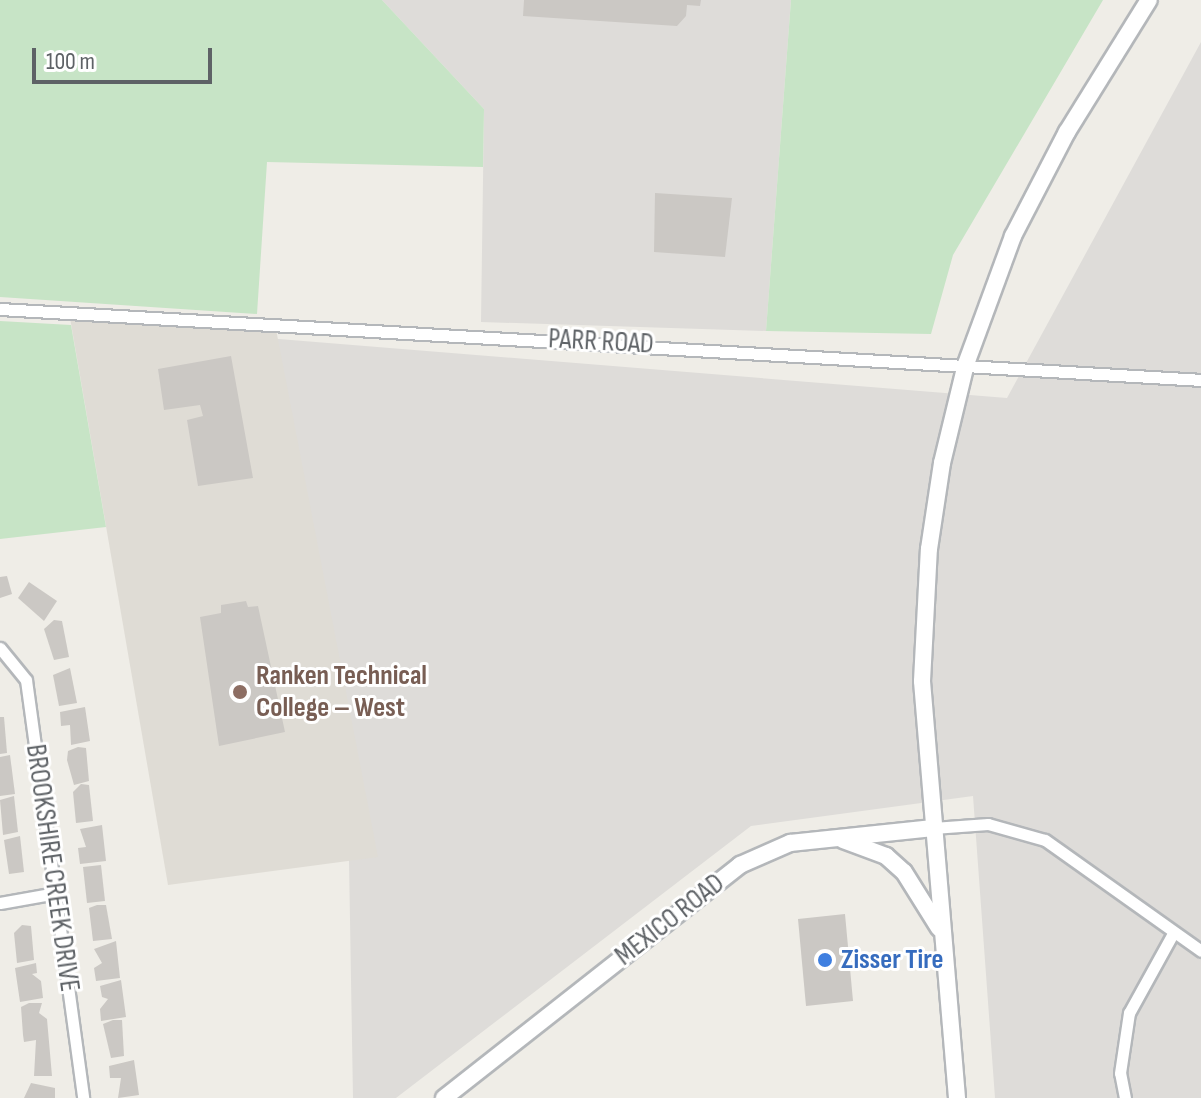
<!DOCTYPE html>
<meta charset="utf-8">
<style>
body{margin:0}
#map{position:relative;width:1201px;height:1098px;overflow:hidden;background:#efede7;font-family:"Sofia Sans Condensed",sans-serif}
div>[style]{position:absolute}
.industrial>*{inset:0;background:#dedcd9}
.education>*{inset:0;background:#dfdcd5}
.green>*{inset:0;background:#c7e4c6}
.building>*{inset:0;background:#cbc8c4}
.roads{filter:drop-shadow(2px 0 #b4b7ba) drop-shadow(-2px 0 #b4b7ba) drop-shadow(0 2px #b4b7ba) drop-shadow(0 -2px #b4b7ba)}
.street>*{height:11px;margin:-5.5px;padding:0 5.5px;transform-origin:5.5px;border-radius:5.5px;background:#fff}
.secondary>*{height:16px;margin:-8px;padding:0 8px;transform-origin:8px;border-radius:8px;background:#fff}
.dots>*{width:22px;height:22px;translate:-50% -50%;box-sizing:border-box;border:4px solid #fff;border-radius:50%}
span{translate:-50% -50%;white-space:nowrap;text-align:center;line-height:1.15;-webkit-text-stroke:6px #fff;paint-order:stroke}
.street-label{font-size:28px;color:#5e6266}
.education-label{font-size:28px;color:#785e54;font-weight:700}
.left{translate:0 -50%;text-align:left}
.shop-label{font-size:28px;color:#366cbe;font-weight:700}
.scale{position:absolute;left:32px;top:48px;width:180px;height:36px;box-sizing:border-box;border:4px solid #5e6266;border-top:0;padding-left:10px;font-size:24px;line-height:28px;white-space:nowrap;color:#5e6266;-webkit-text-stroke:6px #fff;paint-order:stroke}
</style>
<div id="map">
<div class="industrial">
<i style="clip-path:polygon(382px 0,791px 0,766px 331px,481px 322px,484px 109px)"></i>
<i style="clip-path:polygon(1201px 42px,1201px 1098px,995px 1098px,973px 796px,751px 826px,396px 1098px,353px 1098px,349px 860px,82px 323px,1007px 398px)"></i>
</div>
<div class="education">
<i style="clip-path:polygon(69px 312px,275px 324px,378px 857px,168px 885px)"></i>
</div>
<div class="green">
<i style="clip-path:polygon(0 0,382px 0,484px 109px,483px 167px,267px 162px,257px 314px,0 297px)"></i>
<i style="clip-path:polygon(791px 0,1103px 0,953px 255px,931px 334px,766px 331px)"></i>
<i style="clip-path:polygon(0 321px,71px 325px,106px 527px,0 539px)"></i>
</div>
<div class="building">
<i style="clip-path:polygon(524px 0,701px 0,700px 6px,687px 5px,686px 16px,677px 26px,523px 16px)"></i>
<i style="clip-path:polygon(655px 193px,732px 198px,725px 257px,654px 252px)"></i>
<i style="clip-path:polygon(231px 356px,253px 478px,198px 486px,187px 420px,203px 416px,200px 405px,164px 410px,158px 369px)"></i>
<i style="clip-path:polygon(7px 576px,12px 594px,0 598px,0 577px)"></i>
<i style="clip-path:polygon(29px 582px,57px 601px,44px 621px,18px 598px)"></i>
<i style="clip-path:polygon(246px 601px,248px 607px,258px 606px,285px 732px,219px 746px,200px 617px,221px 613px,221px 605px)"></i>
<i style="clip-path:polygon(54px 620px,62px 621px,69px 657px,54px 660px,44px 629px)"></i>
<i style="clip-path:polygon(70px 668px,77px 703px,59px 706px,53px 675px)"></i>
<i style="clip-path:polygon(85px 707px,90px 741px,71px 745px,70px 725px,61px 726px,60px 712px)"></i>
<i style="clip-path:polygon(0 717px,4px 717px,7px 753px,0 754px)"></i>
<i style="clip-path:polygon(78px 747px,86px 748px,89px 781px,74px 785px,67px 760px,68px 751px)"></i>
<i style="clip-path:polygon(10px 755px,15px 794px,0 796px,0 757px)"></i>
<i style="clip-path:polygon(81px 784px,89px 785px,93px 821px,76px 823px,73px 792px)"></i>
<i style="clip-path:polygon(14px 796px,18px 832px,3px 835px,0 800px)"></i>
<i style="clip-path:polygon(102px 825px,106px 861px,80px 864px,78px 848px,86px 847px,80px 829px)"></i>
<i style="clip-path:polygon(20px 836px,24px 872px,9px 874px,4px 840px)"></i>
<i style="clip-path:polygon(101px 865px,105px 901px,87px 903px,83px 867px)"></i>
<i style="clip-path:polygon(97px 905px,106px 905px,112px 939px,93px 941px,89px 908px)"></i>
<i style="clip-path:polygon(845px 914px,853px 1001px,806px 1006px,798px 919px)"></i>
<i style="clip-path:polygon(22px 925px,31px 926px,34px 960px,17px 963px,14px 933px)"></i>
<i style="clip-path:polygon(116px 941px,120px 978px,96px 981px,94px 968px,102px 963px,94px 949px)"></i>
<i style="clip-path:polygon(36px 963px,37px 973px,32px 974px,41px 981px,43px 998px,20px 1002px,15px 968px)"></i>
<i style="clip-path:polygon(121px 980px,126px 1017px,101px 1021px,100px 1009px,108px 999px,102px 997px,100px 986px)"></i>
<i style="clip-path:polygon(29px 1003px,42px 1003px,39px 1013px,47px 1019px,52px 1076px,34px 1076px,36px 1040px,24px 1042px,23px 1035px,21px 1007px)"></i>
<i style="clip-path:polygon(113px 1020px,122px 1020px,124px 1056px,111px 1058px,103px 1024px)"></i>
<i style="clip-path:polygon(134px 1060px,139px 1095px,118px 1098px,121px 1078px,110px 1078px,109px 1066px)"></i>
<i style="clip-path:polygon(31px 1083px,55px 1088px,55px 1098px,24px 1098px)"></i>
</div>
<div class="roads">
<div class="street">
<i style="left:0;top:309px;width:1203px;rotate:3.38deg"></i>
<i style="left:0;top:648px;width:41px;rotate:50.9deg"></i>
<i style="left:26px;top:680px;width:422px;rotate:82.2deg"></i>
<i style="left:933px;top:828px;width:55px;rotate:-4.2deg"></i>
<i style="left:988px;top:824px;width:59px;rotate:15.7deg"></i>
<i style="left:1045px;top:840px;width:191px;rotate:35.4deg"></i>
<i style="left:0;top:903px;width:57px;rotate:-10.1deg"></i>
<i style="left:1125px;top:1098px;width:25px;rotate:-101deg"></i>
<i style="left:1120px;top:1073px;width:61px;rotate:-81.5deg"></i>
<i style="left:1129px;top:1013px;width:89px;rotate:-61.1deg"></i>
</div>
<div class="secondary">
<i style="left:843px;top:840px;width:46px;rotate:20.4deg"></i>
<i style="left:886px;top:856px;width:24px;rotate:42deg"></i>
<i style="left:904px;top:872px;width:66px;rotate:58deg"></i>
<i style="left:444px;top:1098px;width:377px;rotate:-38.2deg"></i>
<i style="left:740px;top:865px;width:55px;rotate:-23.7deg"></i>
<i style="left:790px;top:843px;width:144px;rotate:-6deg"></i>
<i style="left:957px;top:1098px;width:418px;rotate:-94.8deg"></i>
<i style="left:922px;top:681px;width:132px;rotate:-87deg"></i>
<i style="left:929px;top:549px;width:87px;rotate:-81.4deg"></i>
<i style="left:942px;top:463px;width:102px;rotate:-76.4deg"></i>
<i style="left:966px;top:364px;width:136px;rotate:-69.8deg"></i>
<i style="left:1013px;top:236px;width:117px;rotate:-62.6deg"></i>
<i style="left:1067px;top:132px;width:155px;rotate:-58.2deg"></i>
</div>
</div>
<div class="dots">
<i style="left:240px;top:692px;background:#8d6e63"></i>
<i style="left:825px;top:960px;background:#3f7fe0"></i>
</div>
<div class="street-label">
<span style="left:601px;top:342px;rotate:3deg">PARR ROAD</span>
<span style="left:52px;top:868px;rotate:82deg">BROOKSHIRE CREEK DRIVE</span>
<span style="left:670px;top:920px;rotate:-38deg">MEXICO ROAD</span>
</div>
<div class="education-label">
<span class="left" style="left:256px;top:692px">Ranken Technical<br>College – West</span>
</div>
<div class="shop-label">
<span class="left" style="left:841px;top:960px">Zisser Tire</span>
</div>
<div class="scale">100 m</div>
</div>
